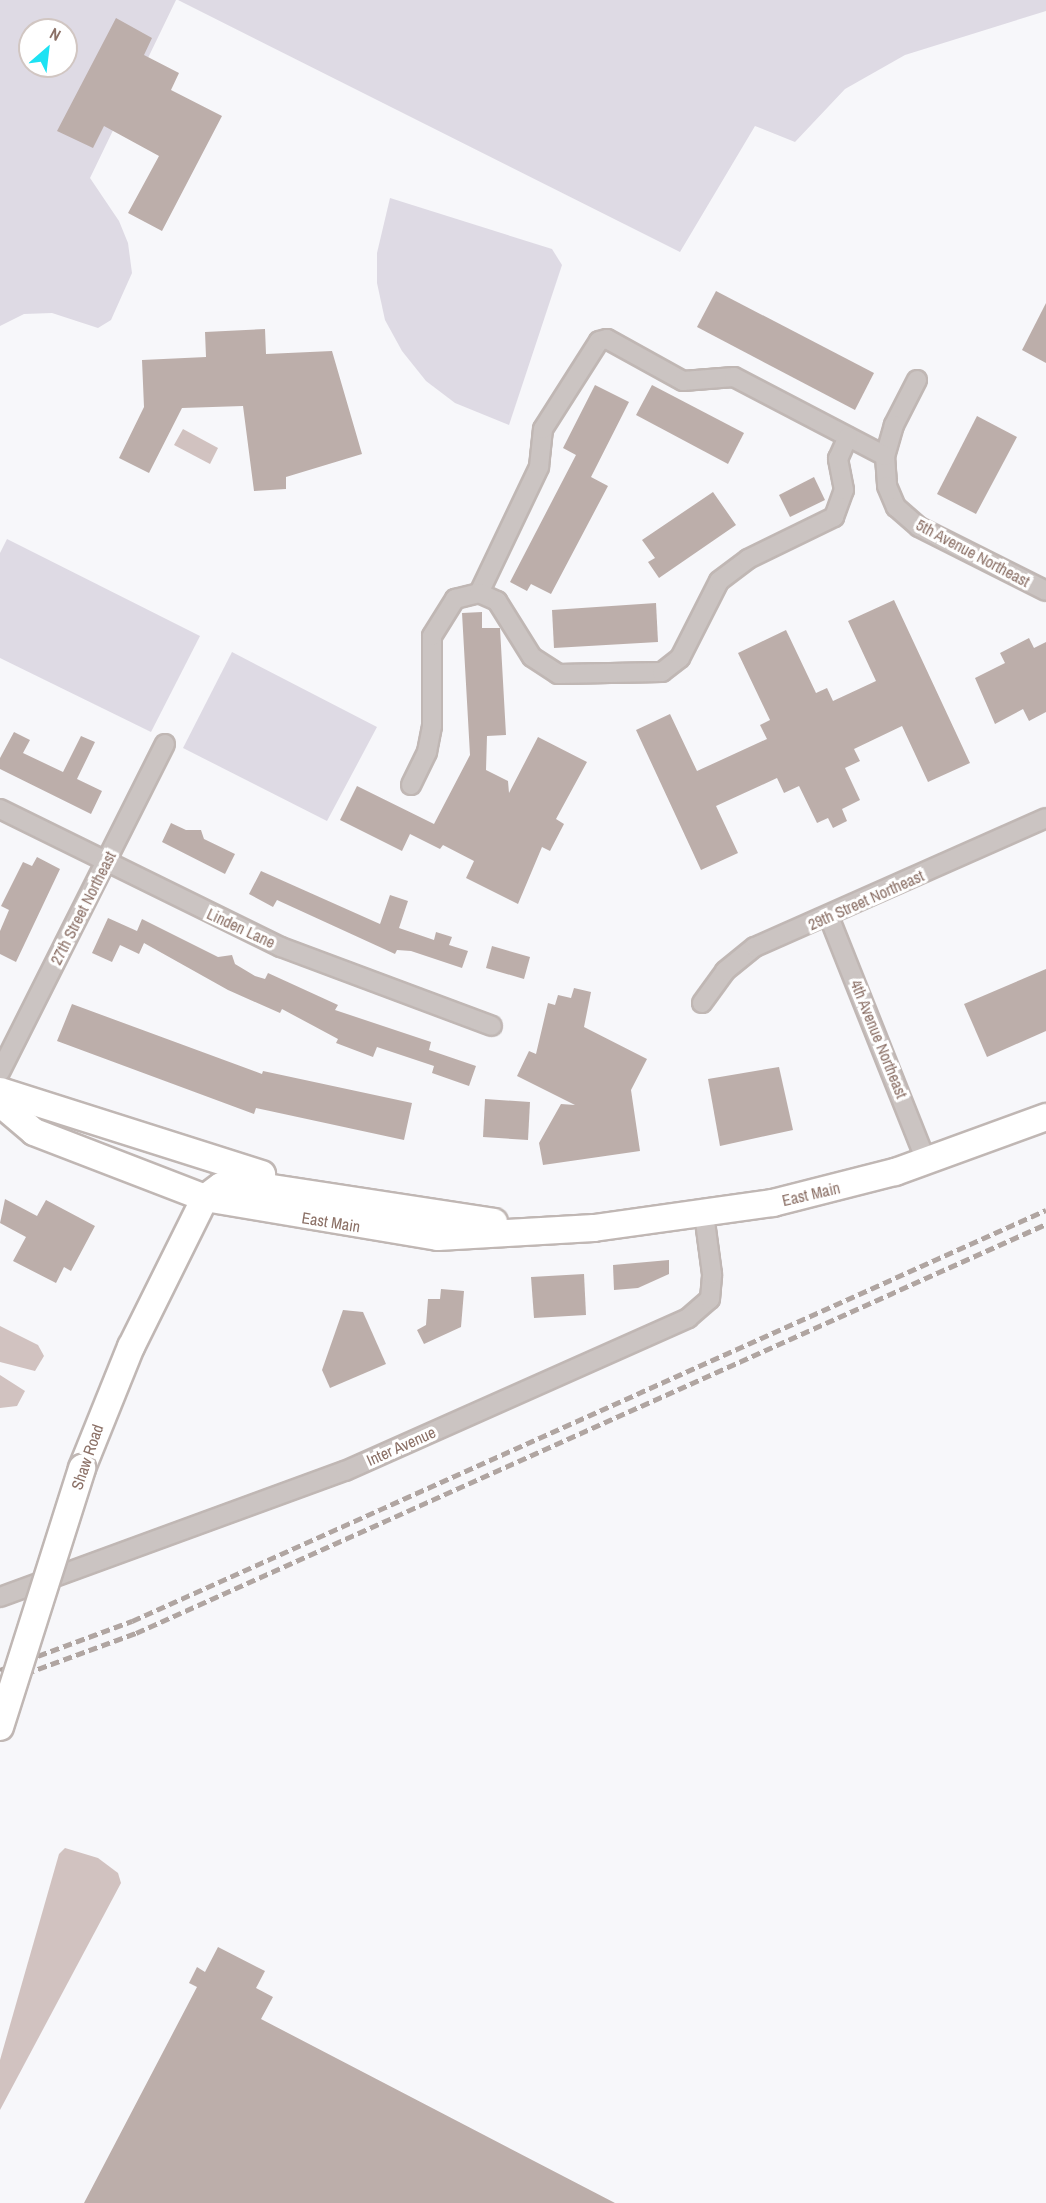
<!DOCTYPE html>
<style>
body{margin:0}
#map{position:relative;width:1046px;height:2203px;overflow:hidden;background:#f7f7fa;font-family:"Archivo Narrow",sans-serif}
div>[style]{position:absolute}
.green>*{inset:0;background:#dedae4}
.water>*{inset:0;background:#d1c2c0}
.building>*{inset:0;background:#bcaeaa}
.roads{filter:drop-shadow(2px 0 #c0b7b4) drop-shadow(-2px 0 #c0b7b4) drop-shadow(0 2px #c0b7b4) drop-shadow(0 -2px #c0b7b4)}
.street>*{height:18px;margin:-9px;padding:0 9px;transform-origin:9px;border-radius:9px;background:#cbc4c2}
.secondary>*{height:26px;margin:-13px;padding:0 13px;transform-origin:13px;border-radius:13px;background:#fff}
.rail>*{height:4.5px;margin-top:-2.25px;transform-origin:0;background:repeating-linear-gradient(90deg,#b0a5a1 0 9px,transparent 0 13.5px)}
.bridges{filter:drop-shadow(2px 0 #c0b7b4) drop-shadow(-2px 0 #c0b7b4) drop-shadow(0 2px #c0b7b4) drop-shadow(0 -2px #c0b7b4)}
.secondary-bridge>*{height:26px;margin:-13px;padding:0 13px;transform-origin:13px;border-radius:13px;background:#fff}
span{translate:-50% -50%;white-space:nowrap;text-align:center;line-height:1.15;-webkit-text-stroke:6px #fff;paint-order:stroke}
.street-label{font-size:16px;color:#8b7066}
.north{position:absolute;left:18px;top:18px;width:60px;height:60px;box-sizing:border-box;background:#fff;border:2px solid #d1c6c2;border-radius:50%;rotate:28deg;font-size:16px;font-weight:700;line-height:24px;text-align:center;color:#8b7066}
.north::after{content:'';display:block;margin:auto;width:21px;height:27px;background:#1de2f3;clip-path:polygon(50% 0,100% 100%,50% 72%,0 100%)}
</style>
<div id="map">
<div class="green">
<i style="clip-path:polygon(evenodd,0 0,176px 0,90px 178px,119px 221px,128px 243px,132px 273px,111px 320px,98px 328px,52px 313px,24px 314px,0 326px,0 0,30px 30px,66px 30px,66px 66px,30px 66px,30px 30px)"></i>
<i style="clip-path:polygon(178px 0,1046px 0,1046px 11px,905px 55px,845px 89px,795px 142px,755px 126px,680px 252px)"></i>
<i style="clip-path:polygon(390px 198px,552px 249px,562px 265px,509px 425px,455px 403px,426px 381px,402px 351px,385px 320px,377px 283px,377px 253px)"></i>
<i style="clip-path:polygon(7px 539px,200px 636px,151px 732px,0 658px,0 553px)"></i>
<i style="clip-path:polygon(232px 652px,377px 727px,327px 821px,183px 748px)"></i>
</div>
<div class="water">
<i style="clip-path:polygon(183px 429px,218px 448px,210px 464px,174px 445px)"></i>
<i style="clip-path:polygon(0 1326px,38px 1345px,44px 1356px,35px 1371px,0 1362px)"></i>
<i style="clip-path:polygon(0 1375px,25px 1391px,17px 1406px,0 1408px)"></i>
<i style="clip-path:polygon(65px 1848px,98px 1858px,118px 1873px,121px 1883px,0 2110px,0 2060px,59px 1854px)"></i>
</div>
<div class="building">
<i style="clip-path:polygon(116px 18px,152px 38px,144px 55px,179px 73px,171px 90px,222px 116px,162px 231px,128px 213px,159px 156px,104px 126px,93px 148px,57px 131px)"></i>
<i style="clip-path:polygon(716px 291px,874px 373px,855px 410px,697px 327px)"></i>
<i style="clip-path:polygon(1046px 303px,1046px 363px,1022px 350px)"></i>
<i style="clip-path:polygon(265px 329px,266px 354px,332px 351px,362px 454px,286px 477px,286px 489px,254px 491px,243px 406px,182px 408px,149px 473px,119px 458px,144px 407px,142px 360px,206px 357px,205px 332px)"></i>
<i style="clip-path:polygon(595px 385px,629px 402px,591px 477px,608px 486px,551px 594px,531px 584px,527px 591px,510px 582px,576px 455px,563px 448px)"></i>
<i style="clip-path:polygon(652px 385px,744px 433px,728px 464px,636px 415px)"></i>
<i style="clip-path:polygon(977px 416px,1017px 437px,976px 514px,937px 494px)"></i>
<i style="clip-path:polygon(814px 477px,825px 500px,790px 517px,779px 495px)"></i>
<i style="clip-path:polygon(713px 492px,736px 525px,659px 578px,648px 562px,655px 558px,642px 540px)"></i>
<i style="clip-path:polygon(894px 600px,970px 763px,928px 782px,902px 726px,854px 749px,860px 761px,845px 768px,860px 800px,842px 809px,847px 821px,833px 828px,828px 818px,817px 823px,799px 786px,784px 793px,777px 778px,716px 806px,738px 853px,701px 870px,636px 730px,670px 714px,697px 771px,767px 739px,760px 725px,770px 720px,738px 653px,786px 630px,816px 693px,827px 688px,833px 701px,876px 681px,848px 621px)"></i>
<i style="clip-path:polygon(656px 603px,658px 642px,554px 648px,552px 610px)"></i>
<i style="clip-path:polygon(482px 612px,482px 628px,500px 628px,506px 735px,487px 736px,486px 770px,508px 781px,509px 793px,538px 737px,587px 762px,556px 819px,564px 824px,550px 851px,542px 847px,518px 904px,466px 878px,474px 861px,443px 845px,440px 849px,410px 834px,402px 851px,340px 820px,357px 786px,434px 824px,470px 755px,462px 613px)"></i>
<i style="clip-path:polygon(1029px 638px,1034px 648px,1046px 642px,1046px 712px,1029px 721px,1023px 709px,995px 724px,975px 678px,1005px 663px,1000px 653px)"></i>
<i style="clip-path:polygon(14px 732px,30px 740px,23px 753px,63px 772px,81px 736px,95px 742px,77px 779px,102px 791px,91px 814px,0 769px,0 758px)"></i>
<i style="clip-path:polygon(171px 823px,186px 830px,201px 830px,204px 839px,235px 854px,225px 874px,162px 842px)"></i>
<i style="clip-path:polygon(37px 857px,60px 869px,16px 962px,0 954px,0 931px,9px 910px,1px 906px,23px 862px,32px 866px)"></i>
<i style="clip-path:polygon(261px 871px,380px 924px,390px 895px,408px 901px,399px 928px,434px 940px,436px 932px,452px 937px,449px 945px,468px 951px,462px 968px,411px 951px,397px 950px,395px 954px,277px 900px,273px 907px,249px 894px)"></i>
<i style="clip-path:polygon(108px 918px,137px 931px,142px 919px,218px 957px,232px 955px,235px 964px,255px 976px,265px 979px,268px 973px,338px 1005px,335px 1010px,431px 1042px,429px 1050px,476px 1066px,469px 1086px,432px 1073px,434px 1066px,377px 1047px,373px 1057px,336px 1043px,338px 1039px,282px 1009px,280px 1013px,228px 990px,144px 943px,139px 954px,120px 945px,112px 962px,92px 953px)"></i>
<i style="clip-path:polygon(492px 946px,530px 957px,524px 979px,486px 968px)"></i>
<i style="clip-path:polygon(1046px 969px,1046px 1031px,987px 1057px,964px 1004px)"></i>
<i style="clip-path:polygon(574px 988px,591px 992px,584px 1027px,647px 1059px,631px 1090px,640px 1151px,543px 1165px,539px 1143px,561px 1104px,575px 1105px,517px 1076px,529px 1051px,536px 1054px,548px 1003px,555px 1005px,558px 995px,571px 998px)"></i>
<i style="clip-path:polygon(72px 1004px,262px 1074px,263px 1071px,412px 1103px,404px 1140px,256px 1108px,254px 1114px,57px 1041px)"></i>
<i style="clip-path:polygon(779px 1067px,793px 1130px,720px 1146px,708px 1079px)"></i>
<i style="clip-path:polygon(485px 1099px,530px 1102px,528px 1140px,483px 1137px)"></i>
<i style="clip-path:polygon(5px 1199px,37px 1216px,46px 1200px,95px 1226px,71px 1271px,64px 1267px,56px 1283px,13px 1261px,26px 1237px,0 1223px)"></i>
<i style="clip-path:polygon(669px 1260px,669px 1274px,638px 1288px,614px 1290px,613px 1265px)"></i>
<i style="clip-path:polygon(584px 1274px,586px 1315px,534px 1318px,531px 1277px)"></i>
<i style="clip-path:polygon(441px 1289px,464px 1291px,461px 1327px,424px 1344px,417px 1330px,426px 1325px,428px 1299px,440px 1299px)"></i>
<i style="clip-path:polygon(343px 1310px,363px 1312px,386px 1364px,330px 1388px,322px 1370px)"></i>
<i style="clip-path:polygon(218px 1947px,265px 1971px,256px 1988px,273px 1997px,261px 2019px,615px 2203px,84px 2203px,197px 1987px,189px 1983px,197px 1967px,205px 1972px)"></i>
</div>
<div class="roads">
<div class="street">
<i style="left:917px;top:380px;width:51px;rotate:117.1deg"></i>
<i style="left:894px;top:425px;width:32px;rotate:106deg"></i>
<i style="left:885px;top:456px;width:30px;rotate:86deg"></i>
<i style="left:887px;top:486px;width:23px;rotate:67deg"></i>
<i style="left:896px;top:507px;width:30px;rotate:41deg"></i>
<i style="left:919px;top:527px;width:142px;rotate:26.7deg"></i>
<i style="left:479px;top:593px;width:140px;rotate:-64.5deg"></i>
<i style="left:539px;top:467px;width:38px;rotate:-84deg"></i>
<i style="left:543px;top:429px;width:104px;rotate:-57.5deg"></i>
<i style="left:599px;top:341px;width:8px;rotate:-14deg"></i>
<i style="left:607px;top:339px;width:87px;rotate:28.9deg"></i>
<i style="left:683px;top:381px;width:51px;rotate:-4.5deg"></i>
<i style="left:734px;top:377px;width:170px;rotate:27.6deg"></i>
<i style="left:411px;top:785px;width:37px;rotate:-64deg"></i>
<i style="left:427px;top:752px;width:26px;rotate:-79deg"></i>
<i style="left:432px;top:726px;width:90px;rotate:-90deg"></i>
<i style="left:432px;top:636px;width:44px;rotate:-58.1deg"></i>
<i style="left:455px;top:599px;width:25px;rotate:-14deg"></i>
<i style="left:479px;top:593px;width:20px;rotate:24deg"></i>
<i style="left:497px;top:601px;width:66px;rotate:58deg"></i>
<i style="left:532px;top:657px;width:31px;rotate:33deg"></i>
<i style="left:558px;top:674px;width:104px;rotate:-1.1deg"></i>
<i style="left:662px;top:672px;width:23px;rotate:-38deg"></i>
<i style="left:680px;top:658px;width:86px;rotate:-63.1deg"></i>
<i style="left:719px;top:581px;width:36px;rotate:-37deg"></i>
<i style="left:748px;top:559px;width:96px;rotate:-26deg"></i>
<i style="left:834px;top:517px;width:29px;rotate:-70deg"></i>
<i style="left:844px;top:490px;width:32px;rotate:-101deg"></i>
<i style="left:838px;top:459px;width:24px;rotate:-66deg"></i>
<i style="left:0;top:809px;width:313px;rotate:26.2deg"></i>
<i style="left:281px;top:947px;width:225px;rotate:20.5deg"></i>
<i style="left:829px;top:917px;width:263px;rotate:68.3deg"></i>
<i style="left:702px;top:1003px;width:39px;rotate:-54deg"></i>
<i style="left:725px;top:971px;width:38px;rotate:-39deg"></i>
<i style="left:755px;top:947px;width:318px;rotate:-23.9deg"></i>
<i style="left:0;top:1072px;width:367px;rotate:-63.3deg"></i>
<i style="left:0;top:1597px;width:367px;rotate:-20.1deg"></i>
<i style="left:345px;top:1471px;width:376px;rotate:-24deg"></i>
<i style="left:688px;top:1318px;width:29px;rotate:-41deg"></i>
<i style="left:710px;top:1299px;width:25px;rotate:-85deg"></i>
<i style="left:712px;top:1274px;width:61px;rotate:-97.6deg"></i>
</div>
<div class="secondary">
<i style="left:0;top:1091px;width:275px;rotate:17.6deg"></i>
<i style="left:0;top:1103px;width:45px;rotate:40.5deg"></i>
<i style="left:34px;top:1132px;width:183px;rotate:21.1deg"></i>
<i style="left:205px;top:1198px;width:236px;rotate:9.5deg"></i>
<i style="left:438px;top:1237px;width:156px;rotate:-3.3deg"></i>
<i style="left:594px;top:1228px;width:181px;rotate:-8deg"></i>
<i style="left:773px;top:1203px;width:126px;rotate:-14.3deg"></i>
<i style="left:895px;top:1172px;width:161px;rotate:-20deg"></i>
<i style="left:82px;top:1468px;width:131px;rotate:-68deg"></i>
<i style="left:131px;top:1347px;width:166px;rotate:-63.6deg"></i>
<i style="left:205px;top:1198px;width:20px;rotate:-37deg"></i>
<i style="left:221px;top:1186px;width:13px;rotate:-18deg"></i>
<i style="left:233px;top:1182px;width:264px;rotate:8.7deg"></i>
</div>
</div>
<div class="rail">
<i style="left:0;top:1670px;width:141px;rotate:-20.4deg"></i>
<i style="left:132px;top:1621px;width:1002px;rotate:-24.21deg"></i>
<i style="left:0;top:1683px;width:145px;rotate:-20.2deg"></i>
<i style="left:136px;top:1633px;width:998px;rotate:-24.2deg"></i>
</div>
<div class="bridges">
<div class="secondary-bridge">
<i style="left:0;top:1727px;width:272px;rotate:-72.4deg"></i>
</div>
</div>
<div class="street-label">
<span style="left:973px;top:553px;rotate:28deg">5th Avenue Northeast</span>
<span style="left:866px;top:900px;rotate:-24deg">29th Street Northeast</span>
<span style="left:83px;top:908px;rotate:-63deg">27th Street Northeast</span>
<span style="left:241px;top:928px;rotate:25deg">Linden Lane</span>
<span style="left:879px;top:1039px;rotate:68deg">4th Avenue Northeast</span>
<span style="left:811px;top:1194px;rotate:-13deg">East Main</span>
<span style="left:331px;top:1222px;rotate:9deg">East Main</span>
<span style="left:401px;top:1446px;rotate:-24deg">Inter Avenue</span>
<span style="left:87px;top:1457px;rotate:-71deg">Shaw Road</span>
</div>
<div class="north">N</div>
</div>
